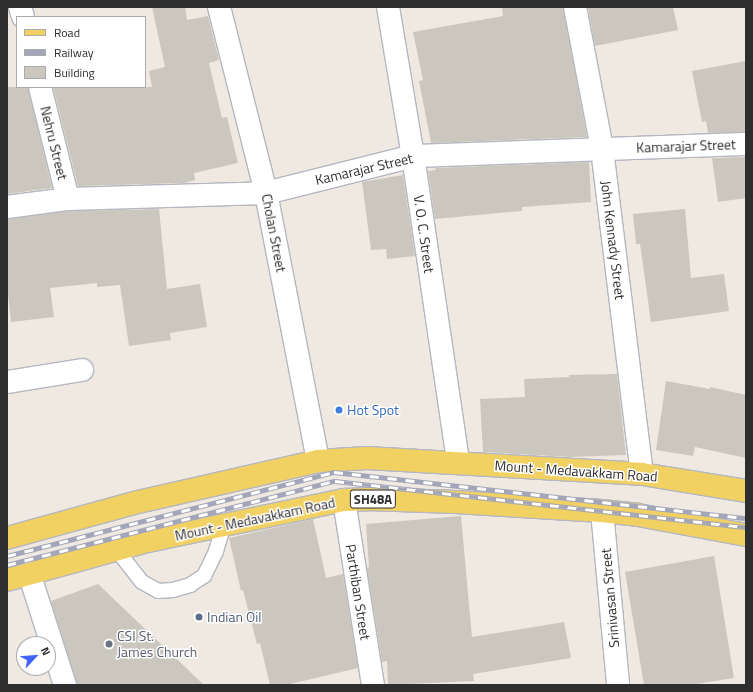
<!DOCTYPE html>
<style>
body{margin:0}
#map{position:relative;width:753px;height:692px;overflow:hidden;background:#efe9e1;font-family:"Titillium Web",sans-serif}
div>[style]{position:absolute}
.building>*{inset:0;background:#cbc7bf}
.roads{filter:drop-shadow(1px 0 #b4b7c1) drop-shadow(-1px 0 #b4b7c1) drop-shadow(0 1px #b4b7c1) drop-shadow(0 -1px #b4b7c1)}
.service>*{height:14px;margin:-7px;padding:0 7px;transform-origin:7px;border-radius:7px;background:#fff}
.minor>*{height:22px;margin:-11px;padding:0 11px;transform-origin:11px;border-radius:11px;background:#fff}
.primary>*{height:22px;margin:-11px;padding:0 11px;transform-origin:11px;border-radius:11px;background:#f2d163}
.rail>*{height:4.5px;margin-top:-2.25px;transform-origin:0;background:repeating-linear-gradient(90deg,#fff 0 9px,#a3a6b8 0 18px);box-sizing:border-box;border-block:1px solid #a3a6b8}
.dots>*{width:11px;height:11px;translate:-50% -50%;box-sizing:border-box;border:2px solid #fff;border-radius:50%}
span{translate:-50% -50%;white-space:nowrap;text-align:center;line-height:1.15;-webkit-text-stroke:3px #fff;paint-order:stroke}
.shield-label span{padding:1px 3px;background:#fff;border:1px solid;border-radius:3px;-webkit-text-stroke-width:0}
.shield-label{font-size:13px;color:#2e2e2e;font-weight:700}
.street-label{font-size:14px;color:#2e2e2e}
.shop-label{font-size:14px;color:#366cbe}
.left{translate:0 -50%;text-align:left}
.service-label{font-size:14px;color:#4e5e75}
.worship-label{font-size:14px;color:#5b616d}
.frame{position:absolute;inset:0;border:8px solid #2e2e2e;pointer-events:none}
.legend{position:absolute;left:16px;top:16px;width:130px;height:72px;box-sizing:border-box;background:#fff;border:1px solid #ababab;margin:0;padding:5px 7px;list-style:none;font-size:12px;color:#2e2e2e}
.legend li{display:flex;align-items:center;gap:8px;height:20px}
.legend b{width:20px;border:1px solid #ababab}
.north{position:absolute;left:16px;top:636px;width:40px;height:40px;box-sizing:border-box;background:#fff;border:1px solid #ababab;border-radius:50%;rotate:64deg;font-size:11px;font-weight:700;line-height:16px;text-align:center;color:#2e2e2e}
.north::after{content:'';display:block;margin:auto;width:14px;height:18px;background:#4264fb;clip-path:polygon(50% 0,100% 100%,50% 72%,0 100%)}
</style>
<div id="map">
<div class="building">
<i style="clip-path:polygon(152px 7px,185px 7px,187px 20px,208px 16px,219px 60px,209px 63px,222px 118px,227px 117px,238px 163px,194px 173px,195px 180px,184px 183px,78px 186px,53px 87px,152px 87px,149px 71px,165px 67px)"></i>
<i style="clip-path:polygon(502px 7px,563px 7px,587px 137px,431px 143px,419px 81px,423px 80px,413px 32px,503px 16px)"></i>
<i style="clip-path:polygon(588px 7px,673px 7px,678px 30px,595px 46px)"></i>
<i style="clip-path:polygon(746px 61px,746px 132px,708px 133px,706px 121px,702px 122px,692px 71px)"></i>
<i style="clip-path:polygon(7px 87px,28px 87px,52px 188px,7px 194px)"></i>
<i style="clip-path:polygon(746px 157px,746px 198px,718px 202px,712px 158px)"></i>
<i style="clip-path:polygon(589px 162px,591px 202px,522px 207px,522px 211px,435px 219px,428px 171px,436px 170px,435px 168px)"></i>
<i style="clip-path:polygon(403px 175px,415px 256px,387px 259px,386px 249px,371px 250px,362px 182px)"></i>
<i style="clip-path:polygon(159px 209px,167px 289px,200px 284px,207px 327px,170px 333px,171px 340px,129px 346px,120px 285px,97px 287px,97px 283px,50px 288px,54px 317px,11px 322px,7px 285px,7px 219px,69px 211px)"></i>
<i style="clip-path:polygon(685px 209px,691px 278px,724px 274px,729px 311px,651px 322px,640px 244px,636px 244px,633px 214px)"></i>
<i style="clip-path:polygon(617px 374px,626px 455px,570px 457px,483px 452px,480px 399px,525px 397px,524px 379px,569px 377px,569px 375px)"></i>
<i style="clip-path:polygon(666px 381px,710px 389px,710px 387px,746px 395px,746px 458px,695px 447px,693px 456px,656px 450px)"></i>
<i style="clip-path:polygon(461px 516px,472px 637px,564px 622px,571px 658px,473px 674px,474px 681px,388px 685px,387px 661px,382px 662px,367px 568px,369px 567px,366px 524px)"></i>
<i style="clip-path:polygon(313px 519px,326px 578px,343px 574px,358px 668px,286px 685px,270px 685px,260px 643px,257px 644px,243px 590px,241px 591px,229px 538px)"></i>
<i style="clip-path:polygon(714px 556px,734px 678px,690px 685px,644px 685px,625px 572px)"></i>
<i style="clip-path:polygon(98px 584px,204px 685px,77px 685px,51px 601px)"></i>
</div>
<div class="roads">
<div class="service">
<i style="left:116px;top:549px;width:42px;rotate:51.8deg"></i>
<i style="left:142px;top:582px;width:18px;rotate:29deg"></i>
<i style="left:158px;top:591px;width:15px;rotate:-4deg"></i>
<i style="left:173px;top:590px;width:18px;rotate:-16deg"></i>
<i style="left:190px;top:585px;width:17px;rotate:-33deg"></i>
<i style="left:204px;top:576px;width:28px;rotate:-64deg"></i>
<i style="left:216px;top:551px;width:27px;rotate:-73deg"></i>
</div>
<div class="minor">
<i style="left:20px;top:7px;width:10px;rotate:73deg"></i>
<i style="left:219px;top:7px;width:192px;rotate:75.8deg"></i>
<i style="left:266px;top:193px;width:273px;rotate:79deg"></i>
<i style="left:388px;top:7px;width:151px;rotate:80.5deg"></i>
<i style="left:413px;top:156px;width:309px;rotate:81.6deg"></i>
<i style="left:575px;top:7px;width:145px;rotate:79.2deg"></i>
<i style="left:602px;top:149px;width:327px;rotate:83deg"></i>
<i style="left:40px;top:87px;width:115px;rotate:76deg"></i>
<i style="left:7px;top:207px;width:62px;rotate:-7.5deg"></i>
<i style="left:68px;top:199px;width:198px;rotate:-1.7deg"></i>
<i style="left:266px;top:193px;width:152px;rotate:-14.1deg"></i>
<i style="left:413px;top:156px;width:333px;rotate:-2.1deg"></i>
<i style="left:7px;top:382px;width:76px;rotate:-9.1deg"></i>
<i style="left:344px;top:500px;width:187px;rotate:81.1deg"></i>
<i style="left:602px;top:511px;width:175px;rotate:84.7deg"></i>
<i style="left:29px;top:573px;width:118px;rotate:72.2deg"></i>
</div>
<div class="primary">
<i style="left:7px;top:538px;width:136px;rotate:-15.4deg"></i>
<i style="left:138px;top:502px;width:185px;rotate:-12.8deg"></i>
<i style="left:318px;top:461px;width:49px;rotate:-3.5deg"></i>
<i style="left:367px;top:458px;width:275px;rotate:3.3deg"></i>
<i style="left:642px;top:474px;width:105px;rotate:9.3deg"></i>
<i style="left:7px;top:580px;width:146px;rotate:-15.5deg"></i>
<i style="left:148px;top:541px;width:200px;rotate:-11.8deg"></i>
<i style="left:344px;top:500px;width:24px;rotate:-2deg"></i>
<i style="left:368px;top:499px;width:88px;rotate:2deg"></i>
<i style="left:456px;top:502px;width:146px;rotate:3.5deg"></i>
<i style="left:602px;top:511px;width:36px;rotate:6deg"></i>
<i style="left:638px;top:515px;width:110px;rotate:10.5deg"></i>
</div>
</div>
<div class="rail">
<i style="left:7px;top:556px;width:338px;rotate:-14.4deg"></i>
<i style="left:334px;top:472px;width:415px;rotate:6.4deg"></i>
<i style="left:7px;top:565px;width:339px;rotate:-14.4deg"></i>
<i style="left:335px;top:481px;width:414px;rotate:6.4deg"></i>
</div>
<div class="dots">
<i style="left:339px;top:410px;background:#3f7fe0"></i>
<i style="left:199px;top:617px;background:#5c6f8a"></i>
<i style="left:109px;top:644px;background:#6b7280"></i>
</div>
<div class="shield-label">
<span style="left:373px;top:499px">SH48A</span>
</div>
<div class="street-label">
<span style="left:54px;top:143px;rotate:76deg">Nehru Street</span>
<span style="left:686px;top:146px;rotate:-2deg">Kamarajar Street</span>
<span style="left:364px;top:169px;rotate:-13deg">Kamarajar Street</span>
<span style="left:274px;top:233px;rotate:79deg">Cholan Street</span>
<span style="left:424px;top:234px;rotate:82deg">V. O. C. Street</span>
<span style="left:613px;top:240px;rotate:83deg">John Kennady Street</span>
<span style="left:576px;top:471px;rotate:4deg">Mount - Medavakkam Road</span>
<span style="left:255px;top:519px;rotate:-12deg">Mount - Medavakkam Road</span>
<span style="left:358px;top:592px;rotate:81deg">Parthiban Street</span>
<span style="left:610px;top:598px;rotate:-95deg">Srinivasan Street</span>
</div>
<div class="shop-label">
<span class="left" style="left:347px;top:410px">Hot Spot</span>
</div>
<div class="service-label">
<span class="left" style="left:207px;top:617px">Indian Oil</span>
</div>
<div class="worship-label">
<span class="left" style="left:117px;top:644px">CSI St.<br>James Church</span>
</div>
<div class="frame"></div>
<ul class="legend">
<li><b style="height:5px;background:#f2d163"></b>Road</li>
<li><b style="height:5px;background:#a3a6b8"></b>Railway</li>
<li><b style="height:11px;background:#cbc7bf"></b>Building</li>
</ul>
<div class="north">N</div>
</div>
